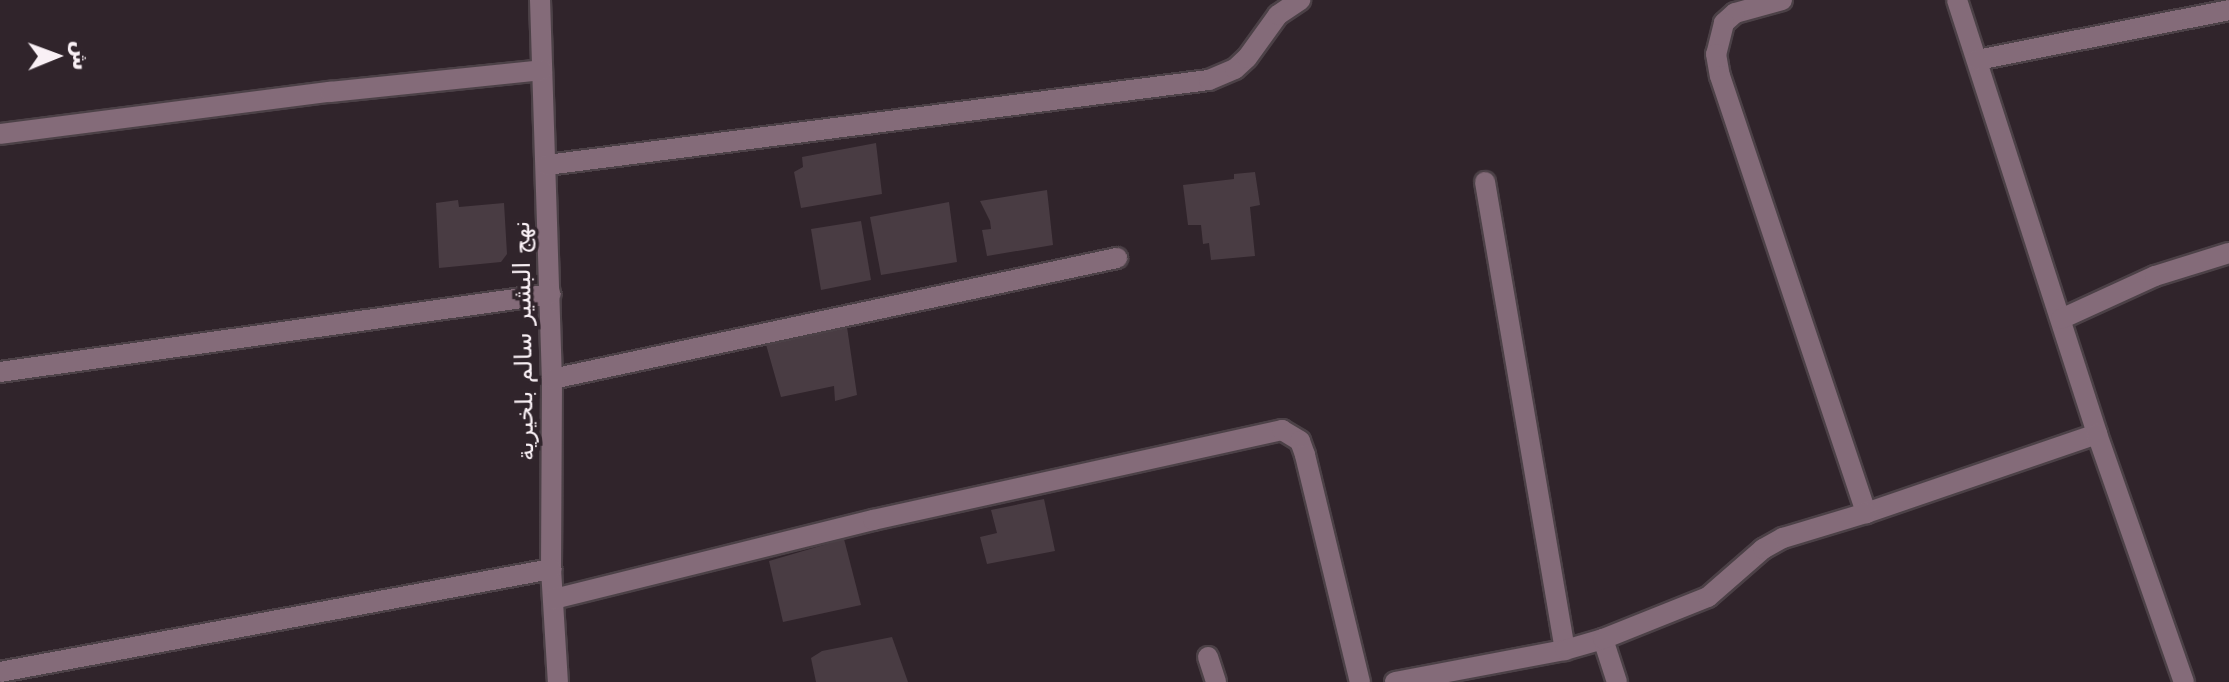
<!DOCTYPE html>
<meta charset="utf-8">
<style>
body{margin:0}
#map{position:relative;width:2229px;height:682px;overflow:hidden;background:#30242b;font-family:"DejaVu Sans","Noto Sans Arabic",sans-serif}
div>[style]{position:absolute}
.building>*{inset:0;background:#493c43}
.roads{filter:drop-shadow(2px 0 #4c4147) drop-shadow(-2px 0 #4c4147) drop-shadow(0 2px #4c4147) drop-shadow(0 -2px #4c4147)}
.minor>*{height:20px;margin:-10px;padding:0 10px;transform-origin:10px;border-radius:10px;background:#846b79}
span{translate:-50% -50%;white-space:nowrap;text-align:center;line-height:1.15;-webkit-text-stroke:7px #30242b;paint-order:stroke}
.street-label{font-size:24px;color:#f9f0f5}
.north{position:absolute;left:16px;top:16px;width:80px;height:80px;-webkit-text-stroke:6px #30242b;paint-order:stroke;rotate:89deg;font-size:22px;font-weight:700;line-height:32px;text-align:center;color:#f9f0f5}
.north::after{content:'';display:block;margin:auto;width:28px;height:36px;background:#f9f0f5;clip-path:polygon(50% 0,100% 100%,50% 72%,0 100%)}
</style>
<div id="map">
<div class="building">
<i style="clip-path:polygon(876px 143px,882px 194px,801px 208px,794px 172px,803px 167px,802px 157px)"></i>
<i style="clip-path:polygon(1255px 172px,1260px 205px,1250px 207px,1255px 256px,1211px 260px,1209px 243px,1203px 244px,1201px 225px,1188px 225px,1183px 185px,1234px 179px,1234px 174px)"></i>
<i style="clip-path:polygon(1047px 190px,1053px 245px,987px 256px,982px 230px,991px 229px,990px 221px,980px 201px)"></i>
<i style="clip-path:polygon(458px 200px,459px 207px,504px 203px,507px 254px,501px 262px,439px 268px,436px 203px)"></i>
<i style="clip-path:polygon(949px 202px,957px 262px,881px 275px,870px 217px)"></i>
<i style="clip-path:polygon(861px 221px,871px 280px,821px 290px,811px 229px)"></i>
<i style="clip-path:polygon(847px 327px,857px 395px,835px 401px,834px 386px,781px 397px,765px 341px)"></i>
<i style="clip-path:polygon(1044px 499px,1055px 551px,987px 564px,980px 537px,997px 533px,991px 510px)"></i>
<i style="clip-path:polygon(844px 539px,861px 605px,783px 622px,769px 561px)"></i>
<i style="clip-path:polygon(892px 637px,908px 682px,816px 682px,811px 658px,822px 651px)"></i>
</div>
<div class="roads">
<div class="minor">
<i style="left:540px;top:0;width:379px;rotate:88.2deg"></i>
<i style="left:552px;top:379px;width:190px;rotate:90.3deg"></i>
<i style="left:551px;top:569px;width:113px;rotate:86.5deg"></i>
<i style="left:1782px;top:0;width:49px;rotate:164.5deg"></i>
<i style="left:1735px;top:13px;width:15px;rotate:138deg"></i>
<i style="left:1724px;top:23px;width:32px;rotate:104deg"></i>
<i style="left:1716px;top:54px;width:22px;rotate:80deg"></i>
<i style="left:1720px;top:76px;width:461px;rotate:71.5deg"></i>
<i style="left:1866px;top:513px;width:244px;rotate:-18.9deg"></i>
<i style="left:1957px;top:0;width:456px;rotate:72.1deg"></i>
<i style="left:2097px;top:434px;width:263px;rotate:70.7deg"></i>
<i style="left:1977px;top:60px;width:257px;rotate:-11.2deg"></i>
<i style="left:0;top:134px;width:333px;rotate:-7.3deg"></i>
<i style="left:330px;top:92px;width:213px;rotate:-5.9deg"></i>
<i style="left:547px;top:165px;width:667px;rotate:-7.32deg"></i>
<i style="left:1209px;top:80px;width:28px;rotate:-23deg"></i>
<i style="left:1235px;top:69px;width:16px;rotate:-43deg"></i>
<i style="left:1247px;top:58px;width:53px;rotate:-54.2deg"></i>
<i style="left:1278px;top:15px;width:27px;rotate:-34deg"></i>
<i style="left:1485px;top:182px;width:475px;rotate:80.3deg"></i>
<i style="left:2061px;top:319px;width:103px;rotate:-24.6deg"></i>
<i style="left:2155px;top:276px;width:77px;rotate:-17.3deg"></i>
<i style="left:0;top:372px;width:556px;rotate:-8.07deg"></i>
<i style="left:552px;top:379px;width:578px;rotate:-12.09deg"></i>
<i style="left:554px;top:599px;width:329px;rotate:-13.9deg"></i>
<i style="left:873px;top:520px;width:419px;rotate:-12.4deg"></i>
<i style="left:1282px;top:430px;width:21px;rotate:31deg"></i>
<i style="left:1300px;top:441px;width:15px;rotate:70deg"></i>
<i style="left:1305px;top:455px;width:234px;rotate:76.4deg"></i>
<i style="left:1603px;top:639px;width:45px;rotate:72deg"></i>
<i style="left:1208px;top:657px;width:26px;rotate:72deg"></i>
<i style="left:0;top:672px;width:561px;rotate:-10.59deg"></i>
<i style="left:1395px;top:682px;width:173px;rotate:-10.7deg"></i>
<i style="left:1565px;top:650px;width:40px;rotate:-16deg"></i>
<i style="left:1603px;top:639px;width:113px;rotate:-21.8deg"></i>
<i style="left:1708px;top:597px;width:73px;rotate:-41.1deg"></i>
<i style="left:1763px;top:549px;width:23px;rotate:-29deg"></i>
<i style="left:1783px;top:538px;width:87px;rotate:-16.8deg"></i>
</div>
</div>
<div class="street-label">
<span style="left:524px;top:341px;rotate:-91deg">نهج البشير سالم بلخيرية</span>
</div>
<div class="north">ش</div>
</div>
